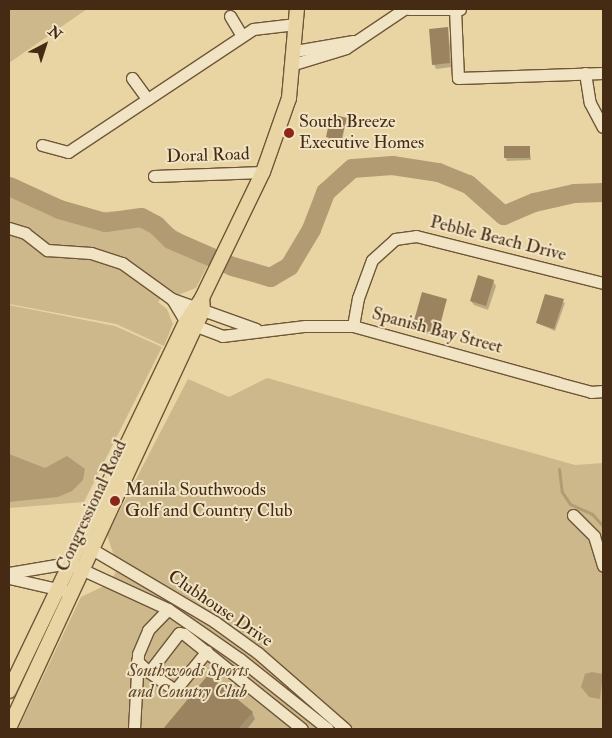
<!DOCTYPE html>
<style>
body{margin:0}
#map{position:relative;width:612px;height:738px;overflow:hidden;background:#e9d5a4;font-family:"IM FELL Double Pica",serif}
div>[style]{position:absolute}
.green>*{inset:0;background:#cdb88c}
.water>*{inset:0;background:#b29b73}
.shadow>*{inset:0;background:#0003}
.stream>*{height:3px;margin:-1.5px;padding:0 1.5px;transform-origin:1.5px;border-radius:1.5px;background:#b29b73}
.river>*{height:19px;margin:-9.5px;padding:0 9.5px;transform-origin:9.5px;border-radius:9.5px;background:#b29b73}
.building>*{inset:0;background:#9b835f}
.roads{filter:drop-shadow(1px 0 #6f5638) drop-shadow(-1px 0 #6f5638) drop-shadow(0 1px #6f5638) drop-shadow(0 -1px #6f5638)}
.minor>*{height:11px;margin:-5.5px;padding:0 5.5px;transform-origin:5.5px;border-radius:5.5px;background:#f1e4c4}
.major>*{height:14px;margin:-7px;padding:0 7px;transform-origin:7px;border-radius:7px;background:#e9d5a4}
.dots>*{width:14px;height:14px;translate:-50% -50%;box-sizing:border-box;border:2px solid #f1e4c4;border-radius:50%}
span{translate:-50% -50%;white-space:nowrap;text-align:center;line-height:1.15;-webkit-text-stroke:4px #f1e4c4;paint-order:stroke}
.poi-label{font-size:18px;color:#462b14}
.left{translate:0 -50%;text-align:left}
.street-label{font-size:18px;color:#462b14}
.park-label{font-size:18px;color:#61472c;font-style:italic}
.frame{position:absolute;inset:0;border:10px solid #462b14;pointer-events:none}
.north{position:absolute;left:20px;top:20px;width:50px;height:50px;-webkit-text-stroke:4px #f1e4c4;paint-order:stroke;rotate:40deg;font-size:14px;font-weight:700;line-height:20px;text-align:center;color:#462b14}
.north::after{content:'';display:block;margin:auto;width:18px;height:22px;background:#462b14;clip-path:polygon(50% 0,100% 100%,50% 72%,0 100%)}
</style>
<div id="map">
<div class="green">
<i style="clip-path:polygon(9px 9px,87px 9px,9px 63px)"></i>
<i style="clip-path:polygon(9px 177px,71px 206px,101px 212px,142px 210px,214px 253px,196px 288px,178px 295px,168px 288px,158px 302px,167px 309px,173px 324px,164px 346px,116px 324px,9px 304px)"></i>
<i style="clip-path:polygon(9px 305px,115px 326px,162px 347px,84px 502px,9px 508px)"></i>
<i style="clip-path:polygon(267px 378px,575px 465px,603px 463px,603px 729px,18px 729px,81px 597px,110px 583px,118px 568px,107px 535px,188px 379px,229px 397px)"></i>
</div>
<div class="water">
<i style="clip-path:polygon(9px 454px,45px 468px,67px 456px,85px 469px,83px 480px,72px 491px,58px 497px,9px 502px)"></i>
<i style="clip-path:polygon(592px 672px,603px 674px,600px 699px,589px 697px,581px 687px,585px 674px)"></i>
</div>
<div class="shadow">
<i style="clip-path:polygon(448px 28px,452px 67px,436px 69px,434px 64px)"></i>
<i style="clip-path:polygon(346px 119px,342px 143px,329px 139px,327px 136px)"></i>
<i style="clip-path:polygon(529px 147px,531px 160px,507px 161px,506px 158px)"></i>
<i style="clip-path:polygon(493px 281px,496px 286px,488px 310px,474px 305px,471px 301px)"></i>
<i style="clip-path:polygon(546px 296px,565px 303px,555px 331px,537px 323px)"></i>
<i style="clip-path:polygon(446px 300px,438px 337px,415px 331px,414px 328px)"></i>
<i style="clip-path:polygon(209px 676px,252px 712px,255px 719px,247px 729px,164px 729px)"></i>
</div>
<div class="stream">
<i style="left:559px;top:469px;width:23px;rotate:83deg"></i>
<i style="left:562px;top:492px;width:14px;rotate:56deg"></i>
<i style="left:570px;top:504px;width:24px;rotate:24deg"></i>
<i style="left:592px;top:514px;width:16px;rotate:47deg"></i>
</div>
<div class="river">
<i style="left:9px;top:186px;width:55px;rotate:24.7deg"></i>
<i style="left:59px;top:209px;width:48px;rotate:15.8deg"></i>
<i style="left:105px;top:222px;width:36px;rotate:-8deg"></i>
<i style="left:141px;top:217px;width:17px;rotate:28deg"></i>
<i style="left:156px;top:225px;width:20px;rotate:45deg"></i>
<i style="left:170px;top:239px;width:68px;rotate:23.5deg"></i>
<i style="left:232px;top:266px;width:40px;rotate:16deg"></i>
<i style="left:270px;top:277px;width:22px;rotate:-30deg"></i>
<i style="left:289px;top:266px;width:43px;rotate:-59.3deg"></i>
<i style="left:311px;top:229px;width:40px;rotate:-69deg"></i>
<i style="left:325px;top:192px;width:36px;rotate:-42deg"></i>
<i style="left:352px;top:168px;width:40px;rotate:-4.3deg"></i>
<i style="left:392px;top:165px;width:47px;rotate:8.7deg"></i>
<i style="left:438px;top:172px;width:32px;rotate:22deg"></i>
<i style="left:468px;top:184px;width:47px;rotate:41.5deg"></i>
<i style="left:503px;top:215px;width:34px;rotate:-23deg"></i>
<i style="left:534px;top:202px;width:41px;rotate:-12.7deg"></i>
<i style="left:574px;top:193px;width:29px;rotate:-2deg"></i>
</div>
<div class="building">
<i style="clip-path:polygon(448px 27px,450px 63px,432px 65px,429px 29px)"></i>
<i style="clip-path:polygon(331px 114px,347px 118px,341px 140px,326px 137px)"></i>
<i style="clip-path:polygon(504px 146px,530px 146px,530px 158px,504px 158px)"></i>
<i style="clip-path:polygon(478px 275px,494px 280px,486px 306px,470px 301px)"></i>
<i style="clip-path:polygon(422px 292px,447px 299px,437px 335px,412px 328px)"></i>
<i style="clip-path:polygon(545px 294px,564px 299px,554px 329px,536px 323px)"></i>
<i style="clip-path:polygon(208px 675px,253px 712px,238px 729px,163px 729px)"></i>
</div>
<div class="roads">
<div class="minor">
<i style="left:409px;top:9px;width:51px"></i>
<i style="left:455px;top:9px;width:69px;rotate:87.5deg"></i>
<i style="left:458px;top:78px;width:145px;rotate:-2deg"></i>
<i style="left:230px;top:16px;width:23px;rotate:59deg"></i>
<i style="left:295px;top:51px;width:59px;rotate:-9.8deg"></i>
<i style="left:294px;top:64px;width:54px;rotate:-17.1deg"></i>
<i style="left:346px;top:48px;width:70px;rotate:-33.9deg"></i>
<i style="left:585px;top:73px;width:30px;rotate:81deg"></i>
<i style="left:590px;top:103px;width:27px;rotate:62deg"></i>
<i style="left:132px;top:78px;width:26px;rotate:54deg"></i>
<i style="left:42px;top:145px;width:27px;rotate:15deg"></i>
<i style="left:68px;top:152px;width:222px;rotate:-33.6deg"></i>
<i style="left:253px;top:29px;width:43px;rotate:-6.6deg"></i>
<i style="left:154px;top:176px;width:109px;rotate:-2.1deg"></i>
<i style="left:9px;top:228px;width:17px;rotate:17deg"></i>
<i style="left:25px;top:233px;width:28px;rotate:38deg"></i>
<i style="left:47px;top:250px;width:44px;rotate:3.9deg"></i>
<i style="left:91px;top:253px;width:33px;rotate:18deg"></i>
<i style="left:122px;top:263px;width:62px;rotate:35.8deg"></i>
<i style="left:172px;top:299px;width:27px;rotate:59deg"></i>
<i style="left:186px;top:322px;width:39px;rotate:21deg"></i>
<i style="left:222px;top:336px;width:84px;rotate:-6.9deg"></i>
<i style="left:305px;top:326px;width:48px"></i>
<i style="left:353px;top:326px;width:213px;rotate:15.5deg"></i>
<i style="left:558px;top:383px;width:34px;rotate:15deg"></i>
<i style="left:591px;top:392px;width:12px;rotate:-5deg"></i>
<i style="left:172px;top:299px;width:89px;rotate:19.7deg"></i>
<i style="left:353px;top:326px;width:28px;rotate:-80deg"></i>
<i style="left:358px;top:298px;width:40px;rotate:-69.8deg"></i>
<i style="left:372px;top:260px;width:31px;rotate:-42deg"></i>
<i style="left:395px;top:239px;width:21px;rotate:-8deg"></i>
<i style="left:416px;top:236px;width:193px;rotate:14.1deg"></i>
<i style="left:573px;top:515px;width:30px;rotate:45deg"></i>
<i style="left:594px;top:536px;width:31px;rotate:73deg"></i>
<i style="left:85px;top:545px;width:151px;rotate:30.6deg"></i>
<i style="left:215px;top:622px;width:53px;rotate:35.8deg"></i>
<i style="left:258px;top:653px;width:116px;rotate:41.1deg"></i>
<i style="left:9px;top:573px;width:60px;rotate:-9.6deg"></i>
<i style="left:68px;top:563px;width:110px;rotate:24.7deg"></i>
<i style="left:168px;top:609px;width:88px;rotate:34.8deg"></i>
<i style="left:240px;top:659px;width:112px;rotate:38.5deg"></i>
<i style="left:9px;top:578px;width:58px;rotate:12.8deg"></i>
<i style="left:137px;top:661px;width:16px;rotate:43deg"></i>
<i style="left:149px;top:672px;width:49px;rotate:-52.4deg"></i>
<i style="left:179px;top:633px;width:5px;rotate:11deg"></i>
<i style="left:184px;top:634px;width:151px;rotate:38.8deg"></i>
<i style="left:149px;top:672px;width:32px;rotate:35deg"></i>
<i style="left:175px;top:690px;width:50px;rotate:-50.6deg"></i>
<i style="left:134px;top:729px;width:75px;rotate:-86.9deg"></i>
<i style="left:138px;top:654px;width:26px;rotate:-67deg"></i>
<i style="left:148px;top:630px;width:29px;rotate:-46deg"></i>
</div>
<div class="major">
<i style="left:9px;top:691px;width:409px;rotate:-64.4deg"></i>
<i style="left:186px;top:322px;width:29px;rotate:-56deg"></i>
<i style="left:202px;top:298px;width:140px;rotate:-64.2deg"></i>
<i style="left:263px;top:172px;width:78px;rotate:-70.6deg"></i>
<i style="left:289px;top:98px;width:89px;rotate:-84.9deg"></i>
<i style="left:9px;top:728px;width:460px;rotate:-65.1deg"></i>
<i style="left:203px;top:311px;width:13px;rotate:-94deg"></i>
</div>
</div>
<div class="dots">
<i style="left:289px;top:133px;background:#8f2418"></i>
<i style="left:115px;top:501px;background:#8f2418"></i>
</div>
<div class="poi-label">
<span class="left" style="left:299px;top:133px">South Breeze<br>Executive Homes</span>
<span class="left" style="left:125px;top:501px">Manila Southwoods<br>Golf and Country Club</span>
</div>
<div class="street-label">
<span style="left:208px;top:156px;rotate:-2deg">Doral Road</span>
<span style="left:498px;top:239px;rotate:14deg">Pebble Beach Drive</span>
<span style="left:437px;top:331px;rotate:15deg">Spanish Bay Street</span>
<span style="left:92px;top:506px;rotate:-65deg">Congressional Road</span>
<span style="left:220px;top:609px;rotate:34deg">Clubhouse Drive</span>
</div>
<div class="park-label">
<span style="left:188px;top:682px">Southwoods Sports<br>and Country Club</span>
</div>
<div class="frame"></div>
<div class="north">N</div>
</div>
